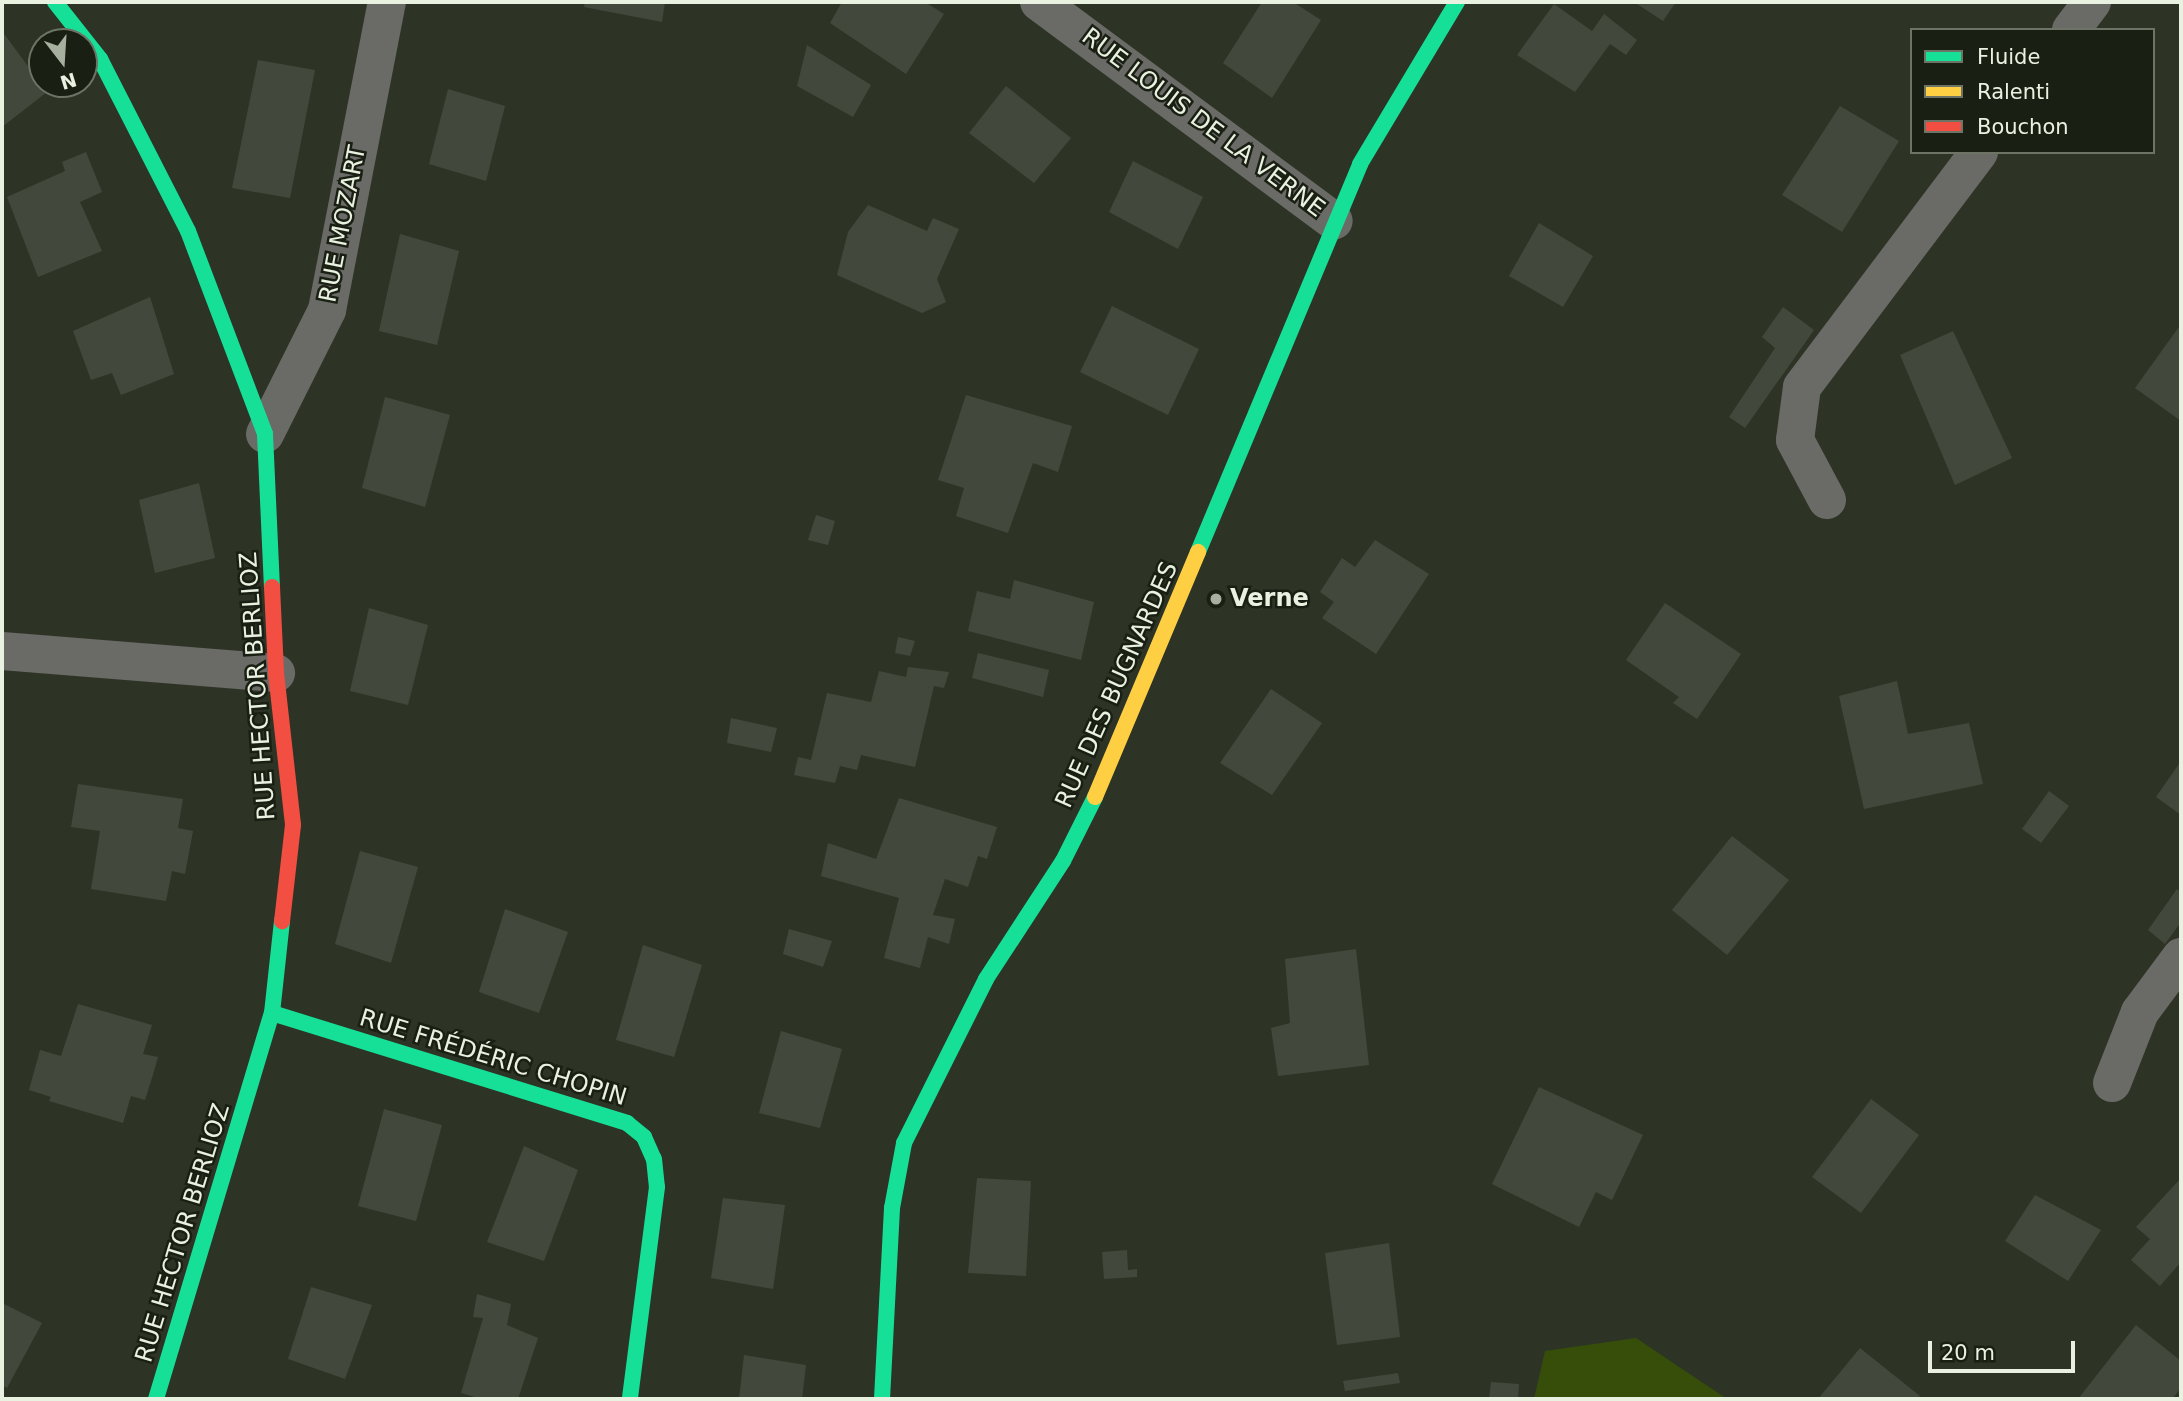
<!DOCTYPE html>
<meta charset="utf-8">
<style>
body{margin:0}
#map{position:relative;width:2183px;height:1401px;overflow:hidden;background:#2d3425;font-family:"DejaVu Sans",sans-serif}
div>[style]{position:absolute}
.green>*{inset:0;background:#374e0b}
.building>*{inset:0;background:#43483c}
.street>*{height:38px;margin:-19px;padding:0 19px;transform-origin:19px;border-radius:19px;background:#6a6a67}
.fast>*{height:16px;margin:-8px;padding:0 8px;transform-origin:8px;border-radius:8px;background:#16e098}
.slow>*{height:16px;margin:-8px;padding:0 8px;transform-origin:8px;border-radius:8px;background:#ffcf43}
.jam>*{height:16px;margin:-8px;padding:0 8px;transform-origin:8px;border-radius:8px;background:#f24e42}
.dots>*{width:19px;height:19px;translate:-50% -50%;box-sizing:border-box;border:4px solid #1a1f13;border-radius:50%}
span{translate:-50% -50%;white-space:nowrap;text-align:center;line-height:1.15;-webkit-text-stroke:5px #1a1f13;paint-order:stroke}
.street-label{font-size:24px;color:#e9f1e1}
.poi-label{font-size:24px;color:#e9f1e1;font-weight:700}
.left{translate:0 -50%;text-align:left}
.frame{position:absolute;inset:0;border:4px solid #e9f1e1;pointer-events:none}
.legend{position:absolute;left:1910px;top:28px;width:245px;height:126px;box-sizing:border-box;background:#1a1f13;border:2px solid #6d7365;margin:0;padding:9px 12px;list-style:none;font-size:21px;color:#e9f1e1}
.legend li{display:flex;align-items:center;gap:14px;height:35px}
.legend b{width:35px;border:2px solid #6d7365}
.north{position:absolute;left:28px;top:28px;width:70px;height:70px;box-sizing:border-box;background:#1a1f13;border:2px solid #6d7365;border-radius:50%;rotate:163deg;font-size:19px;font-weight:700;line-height:28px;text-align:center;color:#e9f1e1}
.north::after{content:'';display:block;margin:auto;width:24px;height:32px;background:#a7af9f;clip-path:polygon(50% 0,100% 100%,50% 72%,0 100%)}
.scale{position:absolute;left:1928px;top:1341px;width:147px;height:32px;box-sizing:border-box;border:4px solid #e9f1e1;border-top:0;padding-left:9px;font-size:21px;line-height:24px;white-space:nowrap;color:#e9f1e1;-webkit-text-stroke:5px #1a1f13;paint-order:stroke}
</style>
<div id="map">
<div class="green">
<i style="clip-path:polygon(1636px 1338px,1727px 1399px,1534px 1399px,1545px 1351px)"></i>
</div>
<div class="building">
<i style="clip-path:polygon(585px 2px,665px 2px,662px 22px,584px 7px)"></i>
<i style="clip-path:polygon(842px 2px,925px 2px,944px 14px,906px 74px,830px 23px)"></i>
<i style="clip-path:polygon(1262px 2px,1293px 2px,1321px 20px,1272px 98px,1223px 63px)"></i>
<i style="clip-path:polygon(1634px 2px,1676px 2px,1663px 21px)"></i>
<i style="clip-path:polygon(1554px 4px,1592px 31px,1604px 14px,1637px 40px,1626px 55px,1610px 44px,1575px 92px,1517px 55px)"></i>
<i style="clip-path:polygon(2px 31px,47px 92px,2px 127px)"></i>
<i style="clip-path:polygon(807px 45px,871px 85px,853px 117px,797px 86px)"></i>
<i style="clip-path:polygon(258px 60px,315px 70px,290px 198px,232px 188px)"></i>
<i style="clip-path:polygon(1006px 86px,1071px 138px,1034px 183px,969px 133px)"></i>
<i style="clip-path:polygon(448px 89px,505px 106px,486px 181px,429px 164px)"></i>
<i style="clip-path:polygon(1840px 106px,1899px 141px,1842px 232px,1782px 195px)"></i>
<i style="clip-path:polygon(86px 152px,102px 192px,80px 202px,102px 251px,38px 277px,7px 197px,65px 171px,62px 162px)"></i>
<i style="clip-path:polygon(1133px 161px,1203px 197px,1178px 249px,1109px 212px)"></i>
<i style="clip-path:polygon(868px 205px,927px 231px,933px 218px,959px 229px,937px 279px,946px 302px,922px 313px,837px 275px,848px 232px)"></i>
<i style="clip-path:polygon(1539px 223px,1593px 256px,1563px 307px,1509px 276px)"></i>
<i style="clip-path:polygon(400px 234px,459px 251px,437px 345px,379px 331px)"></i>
<i style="clip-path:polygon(150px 297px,174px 374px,121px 395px,112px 373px,91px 380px,73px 331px)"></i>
<i style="clip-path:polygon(1112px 306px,1199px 349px,1168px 415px,1080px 372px)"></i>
<i style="clip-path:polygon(1783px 307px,1814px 330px,1745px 428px,1729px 417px,1775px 348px,1762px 337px)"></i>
<i style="clip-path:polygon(2181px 324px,2181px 421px,2135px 388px)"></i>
<i style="clip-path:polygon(1953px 331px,2012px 458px,1955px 485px,1900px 355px)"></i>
<i style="clip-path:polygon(966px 395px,1072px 426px,1058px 472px,1033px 463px,1008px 533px,956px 516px,964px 488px,938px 480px)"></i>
<i style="clip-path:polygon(385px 397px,450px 415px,425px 507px,362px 488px)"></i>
<i style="clip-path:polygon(199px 483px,215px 558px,155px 573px,139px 500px)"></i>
<i style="clip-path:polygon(816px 515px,835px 521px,828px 545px,808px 540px)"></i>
<i style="clip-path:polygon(1375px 540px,1429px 574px,1376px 654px,1322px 618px,1334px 602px,1320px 592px,1342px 558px,1355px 567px)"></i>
<i style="clip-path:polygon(1014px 580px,1094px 602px,1081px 660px,968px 631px,977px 591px,1010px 599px)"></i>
<i style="clip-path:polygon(1665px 603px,1741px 654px,1697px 719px,1673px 703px,1679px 697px,1626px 660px)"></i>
<i style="clip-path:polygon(369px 608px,428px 625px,408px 705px,350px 691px)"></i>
<i style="clip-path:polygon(898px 637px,915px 641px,910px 656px,895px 653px)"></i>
<i style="clip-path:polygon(978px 653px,1049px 670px,1043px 697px,972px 678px)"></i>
<i style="clip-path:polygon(908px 667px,949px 672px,944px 688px,934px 686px,915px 767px,861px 755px,857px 770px,840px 766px,835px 783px,794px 775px,798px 757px,811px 760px,827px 693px,871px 702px,879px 671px,906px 677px)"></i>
<i style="clip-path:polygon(1897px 681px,1908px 734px,1969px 723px,1983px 784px,1864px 809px,1839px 696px)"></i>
<i style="clip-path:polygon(1271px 689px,1322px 723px,1272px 795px,1220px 763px)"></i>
<i style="clip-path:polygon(731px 718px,777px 728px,771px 752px,727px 743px)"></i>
<i style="clip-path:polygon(2181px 761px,2181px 815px,2156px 797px)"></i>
<i style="clip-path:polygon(78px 784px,183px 799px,178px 828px,193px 831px,185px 874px,172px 871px,166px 901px,91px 889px,100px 831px,71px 827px)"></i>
<i style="clip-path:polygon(2049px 791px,2069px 806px,2041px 843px,2022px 829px)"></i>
<i style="clip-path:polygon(899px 798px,997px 827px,987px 859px,978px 856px,968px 887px,945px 879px,933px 915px,955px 919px,949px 944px,928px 937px,920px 968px,884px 958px,899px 898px,821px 876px,828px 843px,876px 859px)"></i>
<i style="clip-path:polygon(1732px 836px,1789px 880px,1727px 955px,1672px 910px)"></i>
<i style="clip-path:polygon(360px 851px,418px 867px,391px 963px,335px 944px)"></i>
<i style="clip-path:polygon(2177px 889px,2181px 892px,2181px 922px,2165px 944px,2148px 930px)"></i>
<i style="clip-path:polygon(505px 909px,568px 932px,539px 1013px,479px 992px)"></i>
<i style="clip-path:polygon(789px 929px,832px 941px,823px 967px,783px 954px)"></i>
<i style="clip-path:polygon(643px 945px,702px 965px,674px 1057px,616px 1040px)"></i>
<i style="clip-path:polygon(1356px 949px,1369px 1065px,1278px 1076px,1271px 1028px,1290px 1023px,1285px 959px)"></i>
<i style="clip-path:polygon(78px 1004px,152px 1025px,143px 1054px,158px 1057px,152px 1078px,145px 1100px,131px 1096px,123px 1123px,49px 1101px,51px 1097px,29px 1090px,40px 1050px,61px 1056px)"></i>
<i style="clip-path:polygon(781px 1031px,842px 1049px,820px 1128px,759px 1113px)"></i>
<i style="clip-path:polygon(1539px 1087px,1643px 1135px,1612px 1200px,1596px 1192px,1579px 1227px,1492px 1184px)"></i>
<i style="clip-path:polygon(1871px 1099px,1919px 1135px,1861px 1213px,1812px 1177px)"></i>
<i style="clip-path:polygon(384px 1109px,442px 1125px,416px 1221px,358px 1206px)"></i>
<i style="clip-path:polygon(524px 1146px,578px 1170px,544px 1261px,487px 1242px)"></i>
<i style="clip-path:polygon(977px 1178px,1031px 1181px,1026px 1276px,968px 1273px)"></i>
<i style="clip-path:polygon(2181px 1178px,2181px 1262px,2160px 1286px,2131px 1260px,2150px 1239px,2136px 1227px)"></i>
<i style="clip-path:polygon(2035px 1195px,2101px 1230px,2068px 1281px,2005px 1241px)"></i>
<i style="clip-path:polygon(723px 1198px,785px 1205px,773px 1289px,711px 1278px)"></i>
<i style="clip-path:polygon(1389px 1243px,1400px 1337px,1337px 1345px,1325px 1253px)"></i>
<i style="clip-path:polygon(1127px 1250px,1128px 1270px,1137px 1269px,1137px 1277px,1104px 1279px,1102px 1252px)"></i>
<i style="clip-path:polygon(311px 1287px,372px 1305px,345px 1379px,288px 1359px)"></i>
<i style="clip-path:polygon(477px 1294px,511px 1304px,507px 1325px,538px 1338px,518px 1399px,482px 1399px,461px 1393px,483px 1318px,473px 1317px)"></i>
<i style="clip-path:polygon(2px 1303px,42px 1323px,7px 1388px,2px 1385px)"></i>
<i style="clip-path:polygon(2136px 1325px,2181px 1361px,2181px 1388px,2172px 1399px,2078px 1399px)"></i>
<i style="clip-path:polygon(1860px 1348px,1920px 1396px,1917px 1399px,1818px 1399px)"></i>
<i style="clip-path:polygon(744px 1355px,806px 1365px,802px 1399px,739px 1399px)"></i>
<i style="clip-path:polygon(1398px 1373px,1400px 1383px,1345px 1391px,1343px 1381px)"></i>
<i style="clip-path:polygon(1491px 1382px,1519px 1384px,1518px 1399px,1489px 1399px)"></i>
</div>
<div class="street">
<i style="left:1039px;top:2px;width:367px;rotate:36.6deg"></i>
<i style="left:2071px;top:30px;width:35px;rotate:-53deg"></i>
<i style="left:265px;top:434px;width:139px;rotate:-63.4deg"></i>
<i style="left:327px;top:310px;width:314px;rotate:-79deg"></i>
<i style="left:1827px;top:500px;width:68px;rotate:-118.1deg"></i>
<i style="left:1795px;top:440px;width:53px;rotate:-82.5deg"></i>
<i style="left:1802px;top:387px;width:294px;rotate:-53deg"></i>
<i style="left:2px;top:651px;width:275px;rotate:4.6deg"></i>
<i style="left:2112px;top:1083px;width:76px;rotate:-68.5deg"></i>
<i style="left:2140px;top:1012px;width:69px;rotate:-53.3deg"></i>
</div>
<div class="fast">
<i style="left:55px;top:2px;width:73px;rotate:51.7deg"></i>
<i style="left:100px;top:59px;width:193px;rotate:62.9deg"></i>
<i style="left:188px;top:231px;width:217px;rotate:69.2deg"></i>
<i style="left:265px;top:434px;width:153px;rotate:87.4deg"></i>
<i style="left:1198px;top:552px;width:420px;rotate:-67.3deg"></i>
<i style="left:1360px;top:164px;width:189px;rotate:-59.1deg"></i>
<i style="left:272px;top:1013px;width:372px;rotate:17.2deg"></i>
<i style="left:627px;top:1123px;width:22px;rotate:39deg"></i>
<i style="left:644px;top:1137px;width:24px;rotate:66deg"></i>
<i style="left:654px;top:1159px;width:28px;rotate:84deg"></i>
<i style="left:657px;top:1187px;width:214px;rotate:97.3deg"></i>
<i style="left:156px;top:1399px;width:403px;rotate:-73.3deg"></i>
<i style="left:272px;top:1013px;width:93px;rotate:-83.8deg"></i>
<i style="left:882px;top:1399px;width:191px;rotate:-87deg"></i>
<i style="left:892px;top:1208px;width:66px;rotate:-79.5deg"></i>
<i style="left:904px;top:1143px;width:183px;rotate:-63.4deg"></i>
<i style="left:986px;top:979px;width:141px;rotate:-56.9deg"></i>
<i style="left:1063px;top:861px;width:72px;rotate:-63.4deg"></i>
</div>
<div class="slow">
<i style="left:1095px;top:797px;width:266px;rotate:-67.2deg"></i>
</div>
<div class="jam">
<i style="left:272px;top:587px;width:86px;rotate:87.3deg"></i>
<i style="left:276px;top:673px;width:153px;rotate:83.6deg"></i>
<i style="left:293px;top:825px;width:97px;rotate:96.5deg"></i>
</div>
<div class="dots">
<i style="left:1216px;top:599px;background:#a7af9f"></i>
</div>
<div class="street-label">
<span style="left:1203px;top:123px;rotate:37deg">RUE LOUIS DE LA VERNE</span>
<span style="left:343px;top:224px;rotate:-79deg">RUE MOZART</span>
<span style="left:1117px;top:685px;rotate:-66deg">RUE DES BUGNARDES</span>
<span style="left:258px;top:686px;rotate:-94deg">RUE HECTOR BERLIOZ</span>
<span style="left:493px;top:1058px;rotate:17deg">RUE FRÉDÉRIC CHOPIN</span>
<span style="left:183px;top:1233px;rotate:-73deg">RUE HECTOR BERLIOZ</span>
</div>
<div class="poi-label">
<span class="left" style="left:1230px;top:599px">Verne</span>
</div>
<div class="frame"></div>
<ul class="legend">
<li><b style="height:9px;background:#16e098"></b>Fluide</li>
<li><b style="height:9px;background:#ffcf43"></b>Ralenti</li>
<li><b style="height:9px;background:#f24e42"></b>Bouchon</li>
</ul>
<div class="north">N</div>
<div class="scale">20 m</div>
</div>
